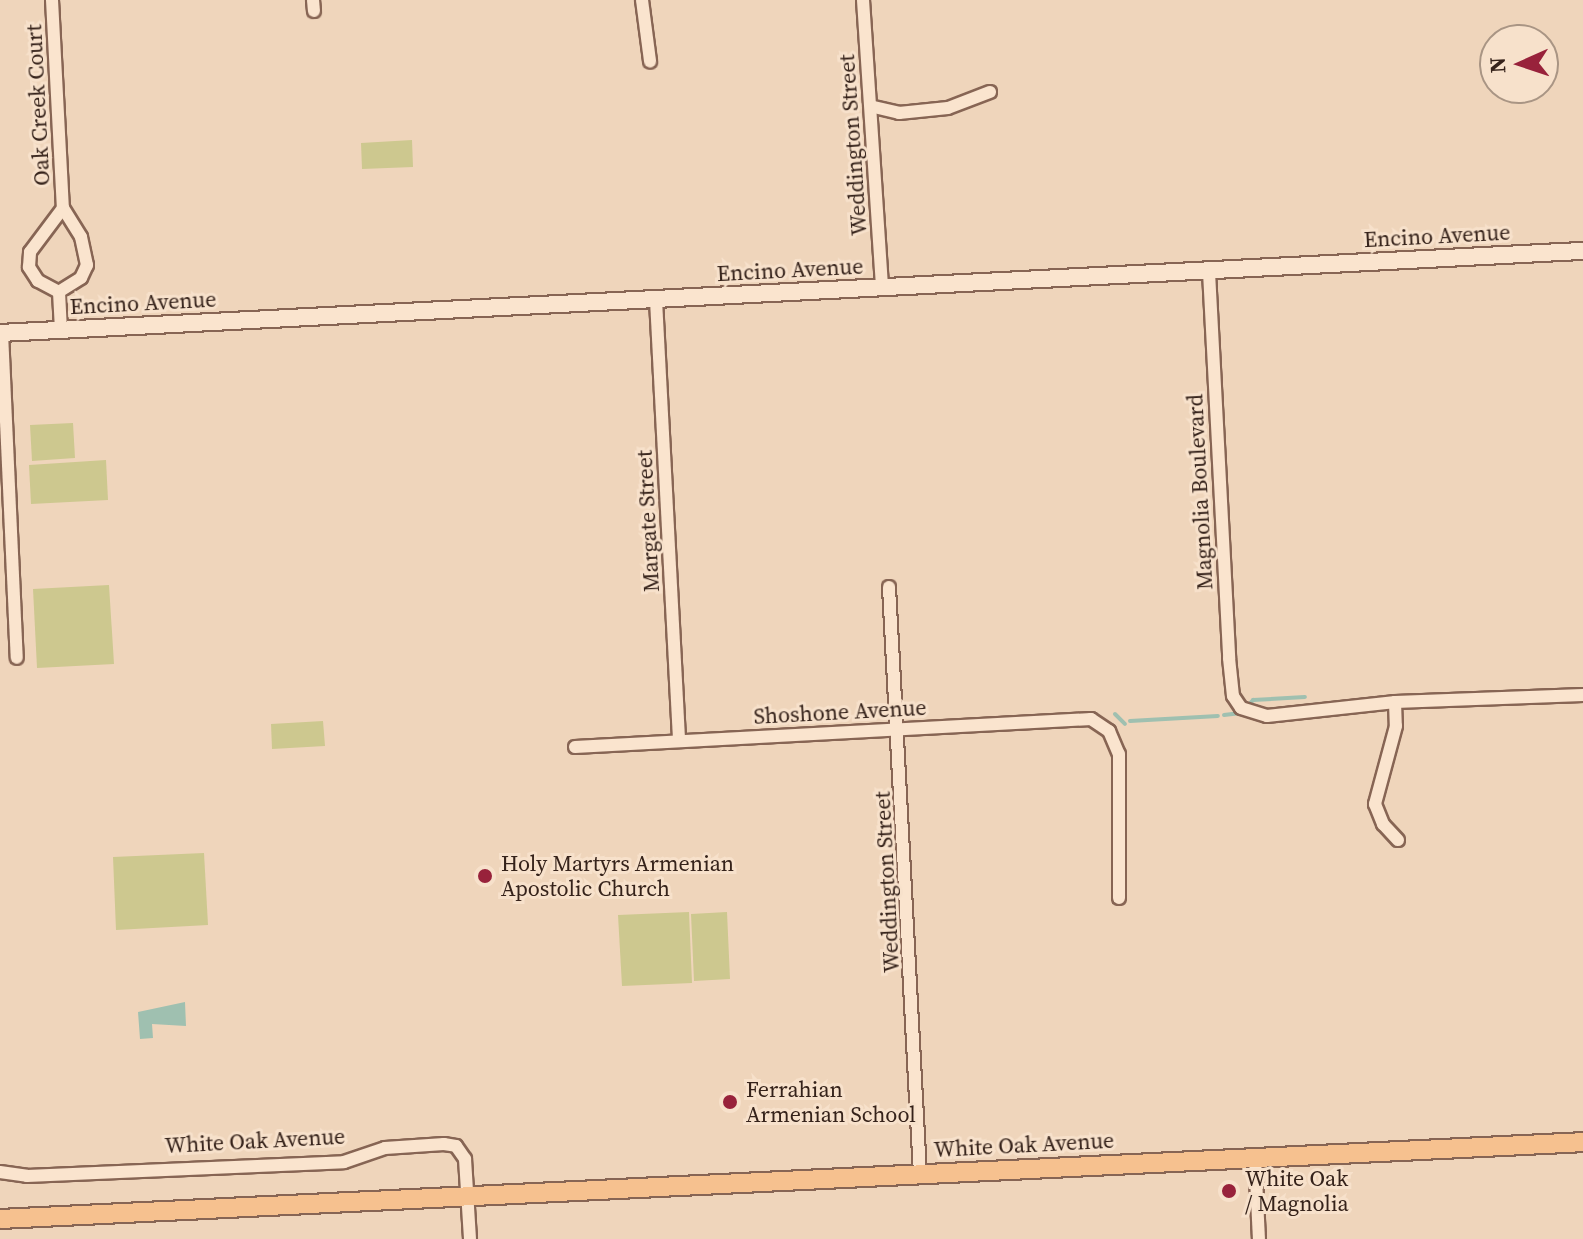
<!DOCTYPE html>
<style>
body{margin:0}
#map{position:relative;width:1583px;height:1239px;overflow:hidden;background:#efd5bb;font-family:"Source Serif 4",serif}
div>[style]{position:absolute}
.green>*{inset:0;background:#cdc88f}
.water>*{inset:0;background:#9fc0b0}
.stream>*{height:4px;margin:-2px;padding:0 2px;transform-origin:2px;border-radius:2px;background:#9fc0b0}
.roads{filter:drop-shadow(2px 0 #876554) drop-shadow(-2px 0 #876554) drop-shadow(0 2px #876554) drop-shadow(0 -2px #876554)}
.street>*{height:12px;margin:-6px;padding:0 6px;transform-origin:6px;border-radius:6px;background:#fae4ce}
.secondary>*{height:16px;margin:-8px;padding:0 8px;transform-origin:8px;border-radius:8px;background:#fae4ce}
.primary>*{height:18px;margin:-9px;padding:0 9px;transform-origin:9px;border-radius:9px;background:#f6c18f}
.dots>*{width:22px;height:22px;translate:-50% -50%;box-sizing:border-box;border:4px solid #f7e1cb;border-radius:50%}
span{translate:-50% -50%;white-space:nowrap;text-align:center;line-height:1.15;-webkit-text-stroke:6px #f7e1cb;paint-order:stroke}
.street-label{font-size:22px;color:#35221a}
.poi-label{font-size:22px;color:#35221a}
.left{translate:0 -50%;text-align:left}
.north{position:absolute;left:1479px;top:24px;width:80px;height:80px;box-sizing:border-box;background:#f7e1cb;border:2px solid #a99584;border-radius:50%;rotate:267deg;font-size:22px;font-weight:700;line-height:32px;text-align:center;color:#35221a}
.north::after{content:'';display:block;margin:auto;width:28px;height:36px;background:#98223b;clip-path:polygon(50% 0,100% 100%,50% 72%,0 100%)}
</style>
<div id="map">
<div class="green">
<i style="clip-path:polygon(412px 140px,413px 167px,362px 169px,361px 143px)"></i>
<i style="clip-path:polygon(73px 423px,75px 458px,32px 461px,30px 425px)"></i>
<i style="clip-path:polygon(106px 460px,108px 500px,31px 504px,29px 465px)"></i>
<i style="clip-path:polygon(109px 585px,114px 664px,37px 668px,33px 589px)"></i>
<i style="clip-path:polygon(323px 721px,325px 746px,272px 749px,271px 724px)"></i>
<i style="clip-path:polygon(204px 853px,208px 925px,116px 930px,113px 857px)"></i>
<i style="clip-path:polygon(689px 912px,692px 983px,622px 986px,618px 915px)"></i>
<i style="clip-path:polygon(727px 912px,730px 979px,694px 981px,691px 914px)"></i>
</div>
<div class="water">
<i style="clip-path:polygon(185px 1002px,186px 1026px,152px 1024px,153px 1038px,140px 1039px,138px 1012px)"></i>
</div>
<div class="stream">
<i style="left:1115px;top:714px;width:14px;rotate:45deg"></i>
<i style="left:1224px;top:715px;width:17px;rotate:-7deg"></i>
<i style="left:1241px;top:713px;width:18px;rotate:-47deg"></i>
<i style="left:1253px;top:700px;width:52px;rotate:-3.3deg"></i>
<i style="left:1130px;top:721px;width:88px;rotate:-3.3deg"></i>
</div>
<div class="roads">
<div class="street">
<i style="left:52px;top:0;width:208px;rotate:87deg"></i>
<i style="left:63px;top:208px;width:34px;rotate:58deg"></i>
<i style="left:81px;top:237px;width:29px;rotate:78deg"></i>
<i style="left:87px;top:265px;width:14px;rotate:115deg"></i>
<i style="left:81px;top:278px;width:26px;rotate:148deg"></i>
<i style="left:59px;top:292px;width:24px;rotate:-152deg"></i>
<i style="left:38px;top:281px;width:17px;rotate:-123deg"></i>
<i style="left:29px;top:267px;width:15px;rotate:-86deg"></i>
<i style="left:30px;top:252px;width:55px;rotate:-53.1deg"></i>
<i style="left:313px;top:0;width:11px;rotate:85deg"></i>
<i style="left:642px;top:0;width:62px;rotate:82.5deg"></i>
<i style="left:863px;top:0;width:288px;rotate:86.2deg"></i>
<i style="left:874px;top:107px;width:26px;rotate:13deg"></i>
<i style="left:899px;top:113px;width:49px;rotate:-5.8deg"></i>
<i style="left:948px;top:108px;width:45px;rotate:-20.9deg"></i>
<i style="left:1209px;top:272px;width:387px;rotate:87deg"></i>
<i style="left:1229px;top:658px;width:38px;rotate:84deg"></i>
<i style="left:1233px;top:696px;width:14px;rotate:56deg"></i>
<i style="left:1241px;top:708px;width:27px;rotate:17deg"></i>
<i style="left:1267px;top:716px;width:129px;rotate:-6.2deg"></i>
<i style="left:1395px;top:702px;width:188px;rotate:-2.1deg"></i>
<i style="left:59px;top:292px;width:38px;rotate:87deg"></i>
<i style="left:656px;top:300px;width:441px;rotate:87deg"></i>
<i style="left:2px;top:333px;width:325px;rotate:87.4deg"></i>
<i style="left:889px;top:587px;width:588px;rotate:86.98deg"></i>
<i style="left:1395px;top:702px;width:24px;rotate:88deg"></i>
<i style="left:1396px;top:726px;width:81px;rotate:105.1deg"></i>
<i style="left:1375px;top:804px;width:22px;rotate:68deg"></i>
<i style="left:1383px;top:824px;width:22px;rotate:47deg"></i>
<i style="left:575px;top:747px;width:517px;rotate:-3.11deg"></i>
<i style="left:1091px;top:719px;width:22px;rotate:34deg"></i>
<i style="left:1109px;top:731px;width:25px;rotate:67deg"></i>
<i style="left:1119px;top:754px;width:144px;rotate:90deg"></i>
<i style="left:1255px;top:1158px;width:81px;rotate:87.2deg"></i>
<i style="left:0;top:1172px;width:27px;rotate:8deg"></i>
<i style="left:27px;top:1176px;width:317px;rotate:-2.5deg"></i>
<i style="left:344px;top:1162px;width:43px;rotate:-18.9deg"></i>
<i style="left:385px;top:1148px;width:59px;rotate:-3.9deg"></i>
<i style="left:444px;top:1144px;width:12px;rotate:9deg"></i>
<i style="left:456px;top:1146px;width:16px;rotate:55deg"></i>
<i style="left:465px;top:1159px;width:80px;rotate:86.4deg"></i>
</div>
<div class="secondary">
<i style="left:0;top:333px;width:1585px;rotate:-2.97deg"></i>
</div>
<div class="primary">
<i style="left:0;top:1219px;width:1585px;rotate:-2.78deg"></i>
</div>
</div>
<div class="dots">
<i style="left:485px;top:876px;background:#98223b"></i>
<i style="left:730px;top:1102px;background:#98223b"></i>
<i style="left:1229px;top:1191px;background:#98223b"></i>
</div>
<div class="street-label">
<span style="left:38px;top:105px;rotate:-93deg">Oak Creek Court</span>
<span style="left:853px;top:145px;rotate:-94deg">Weddington Street</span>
<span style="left:1437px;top:236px;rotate:-3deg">Encino Avenue</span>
<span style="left:790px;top:270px;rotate:-3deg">Encino Avenue</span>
<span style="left:143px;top:303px;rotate:-3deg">Encino Avenue</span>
<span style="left:1200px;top:492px;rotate:-93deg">Magnolia Boulevard</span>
<span style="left:648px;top:521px;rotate:-93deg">Margate Street</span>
<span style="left:840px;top:712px;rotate:-3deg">Shoshone Avenue</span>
<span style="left:887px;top:882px;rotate:-93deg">Weddington Street</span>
<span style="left:255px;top:1141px;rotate:-3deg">White Oak Avenue</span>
<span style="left:1024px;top:1145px;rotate:-3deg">White Oak Avenue</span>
</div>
<div class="poi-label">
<span class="left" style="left:501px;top:876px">Holy Martyrs Armenian<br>Apostolic Church</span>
<span class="left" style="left:746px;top:1102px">Ferrahian<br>Armenian School</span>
<span class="left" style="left:1245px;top:1191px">White Oak<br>/ Magnolia</span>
</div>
<div class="north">N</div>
</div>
